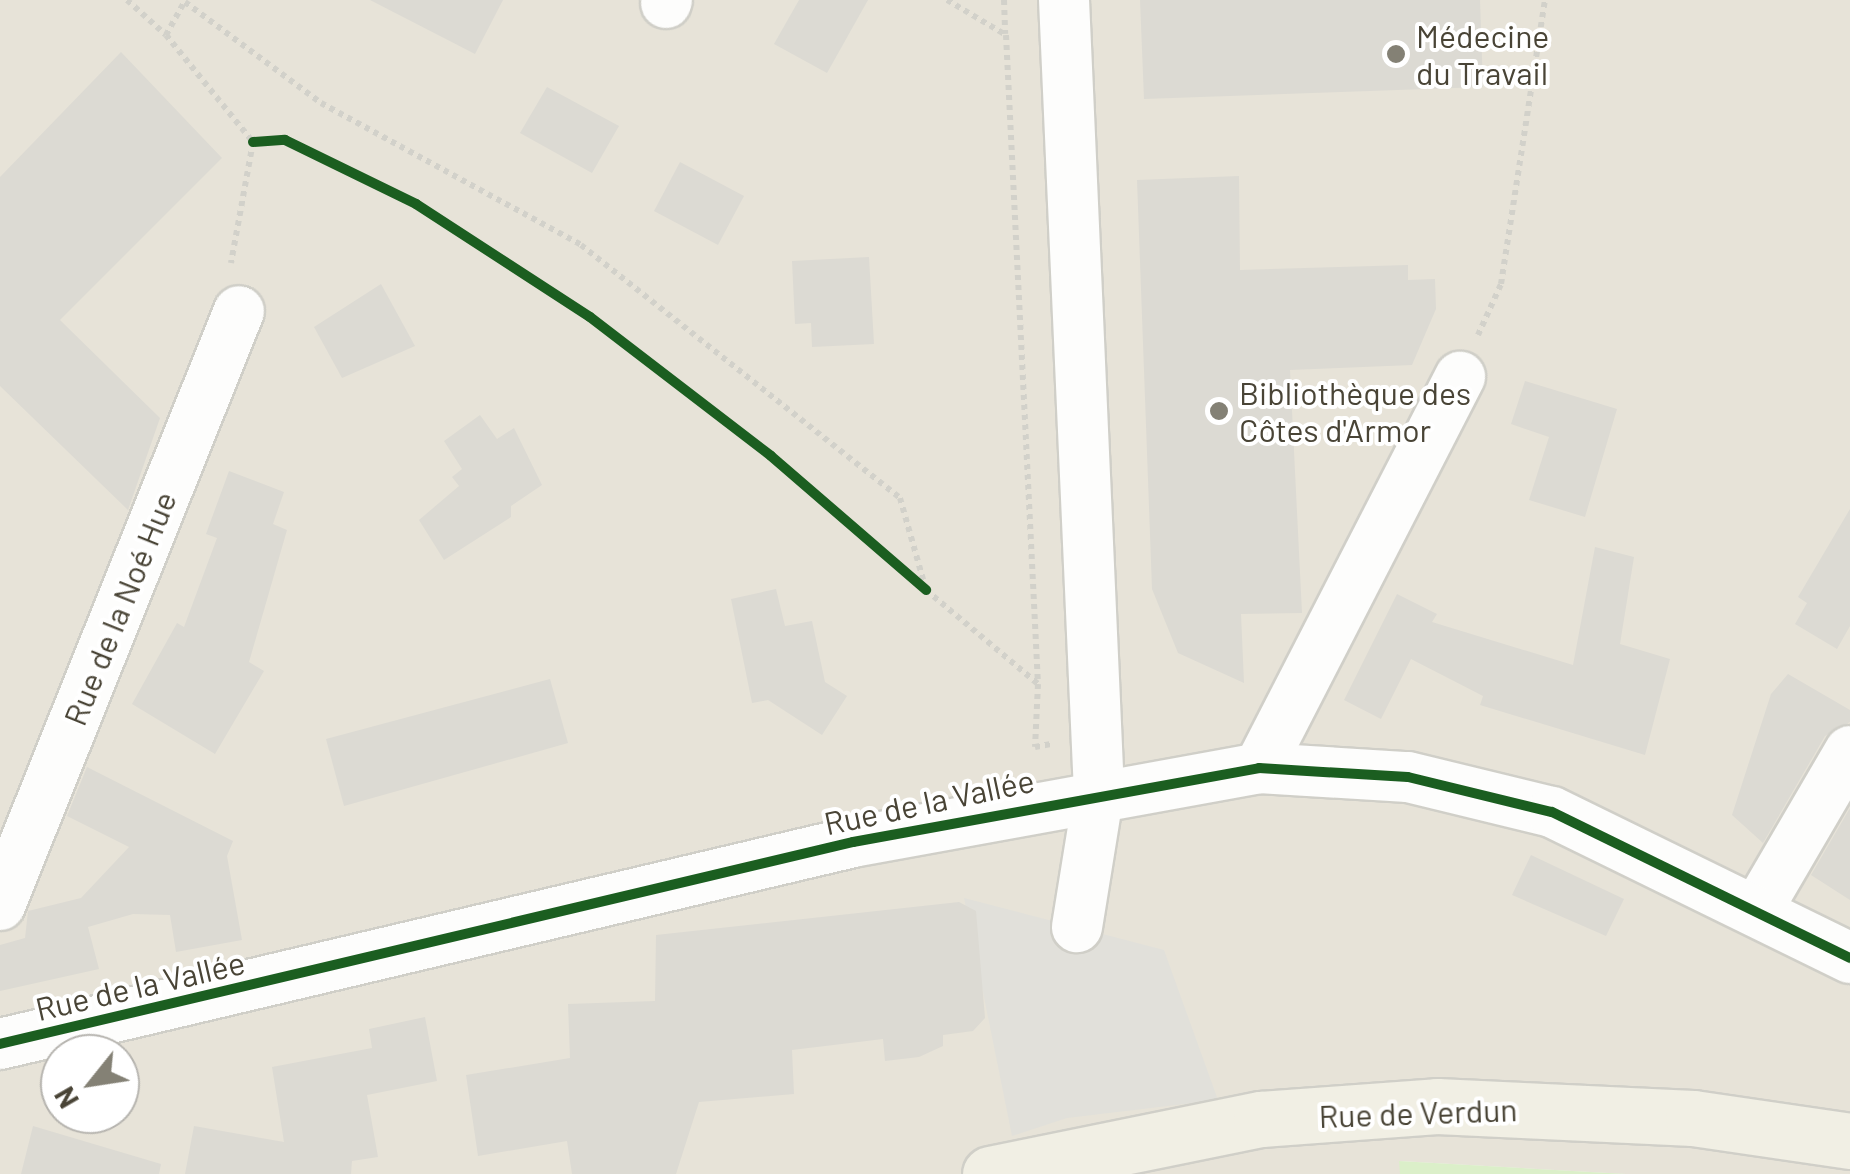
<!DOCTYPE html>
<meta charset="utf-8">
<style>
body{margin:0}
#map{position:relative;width:1850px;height:1174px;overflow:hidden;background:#f2f1eb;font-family:Barlow,sans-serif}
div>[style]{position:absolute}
.residential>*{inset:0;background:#e7e3d8}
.green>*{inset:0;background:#dbefc9}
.parking>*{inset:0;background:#e1e0da}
.building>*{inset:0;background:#dcdad3}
.path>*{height:6px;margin-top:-3px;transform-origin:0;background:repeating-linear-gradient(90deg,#d2d1ca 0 5px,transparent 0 10px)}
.roads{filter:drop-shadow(2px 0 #d0cfc8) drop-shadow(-2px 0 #d0cfc8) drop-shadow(0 2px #d0cfc8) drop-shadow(0 -2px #d0cfc8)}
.minor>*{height:50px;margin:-25px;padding:0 25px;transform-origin:25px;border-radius:25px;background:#fdfdfc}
.major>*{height:55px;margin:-27.5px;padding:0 27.5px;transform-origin:27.5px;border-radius:27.5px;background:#f1efe4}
.cycleway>*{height:10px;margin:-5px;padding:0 5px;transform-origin:5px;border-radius:5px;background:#1b5e20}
.dots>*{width:28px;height:28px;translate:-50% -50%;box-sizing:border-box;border:5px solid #fff;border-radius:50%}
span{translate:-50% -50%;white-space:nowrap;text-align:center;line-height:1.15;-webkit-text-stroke:8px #fff;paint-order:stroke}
.poi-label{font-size:32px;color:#494436}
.left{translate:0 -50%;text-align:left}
.street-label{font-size:32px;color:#494436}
.north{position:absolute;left:40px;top:1034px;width:100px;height:100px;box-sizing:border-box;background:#fff;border:2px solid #b6b4af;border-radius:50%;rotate:240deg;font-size:28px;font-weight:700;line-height:40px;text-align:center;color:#494436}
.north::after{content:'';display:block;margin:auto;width:35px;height:45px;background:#848175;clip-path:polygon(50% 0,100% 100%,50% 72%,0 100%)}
</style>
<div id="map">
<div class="residential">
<i style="clip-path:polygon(evenodd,0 0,1850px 0,1850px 1174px,1626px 1174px,1400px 1161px,1400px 1174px,0 1174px,0 0,60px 1054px,120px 1054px,120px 1114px,60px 1114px,60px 1054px)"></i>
</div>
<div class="green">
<i style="clip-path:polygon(1399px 1161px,1626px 1174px,1400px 1174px)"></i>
</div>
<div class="parking">
<i style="clip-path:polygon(964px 898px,1164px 950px,1218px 1100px,1067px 1118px,1012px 1136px)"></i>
</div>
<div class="building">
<i style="clip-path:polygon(370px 0,503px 0,475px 54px)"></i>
<i style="clip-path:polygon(799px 0,868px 0,827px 73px,774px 44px)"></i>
<i style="clip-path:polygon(1140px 0,1480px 0,1483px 87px,1144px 99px)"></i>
<i style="clip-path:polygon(121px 52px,222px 158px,60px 320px,160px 418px,128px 510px,0 386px,0 177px)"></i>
<i style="clip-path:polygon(547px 87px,619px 126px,592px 173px,520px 133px)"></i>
<i style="clip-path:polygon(680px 162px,744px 196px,718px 245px,654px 211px)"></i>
<i style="clip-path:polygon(1239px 176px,1240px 270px,1408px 265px,1408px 280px,1435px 279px,1436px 309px,1412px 365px,1290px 370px,1302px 613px,1241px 614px,1244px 683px,1178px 653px,1152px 589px,1137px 180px)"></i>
<i style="clip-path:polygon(869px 257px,874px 344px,812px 347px,811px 323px,795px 324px,792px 261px)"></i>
<i style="clip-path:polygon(381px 284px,415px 346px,342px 378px,314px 327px)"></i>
<i style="clip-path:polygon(1525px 381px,1617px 409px,1585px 517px,1529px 500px,1549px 437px,1511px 424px)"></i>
<i style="clip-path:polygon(480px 415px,497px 439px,514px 428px,542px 485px,511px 506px,511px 517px,444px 560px,419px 520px,459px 486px,452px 477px,462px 469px,444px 441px)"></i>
<i style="clip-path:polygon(229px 471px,284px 492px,273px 524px,287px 530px,249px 662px,264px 671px,215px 754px,132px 704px,177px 623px,184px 627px,217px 538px,206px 534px)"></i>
<i style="clip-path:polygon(1850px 509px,1850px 626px,1837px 649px,1795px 624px,1807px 603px,1798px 597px)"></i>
<i style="clip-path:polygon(1595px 547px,1634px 557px,1620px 644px,1670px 659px,1645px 755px,1480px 705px,1483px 696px,1411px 659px,1381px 719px,1344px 700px,1397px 594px,1437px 614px,1432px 622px,1573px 665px)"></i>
<i style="clip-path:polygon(776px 589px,785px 626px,812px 621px,825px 682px,847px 696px,822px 735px,768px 700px,752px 703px,731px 599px)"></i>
<i style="clip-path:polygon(1788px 674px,1850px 710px,1850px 722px,1825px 736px,1763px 843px,1732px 815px,1771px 694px)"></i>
<i style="clip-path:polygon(550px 679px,568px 743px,344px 806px,326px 739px)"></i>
<i style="clip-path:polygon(87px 767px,233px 841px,227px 856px,242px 940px,176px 952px,170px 915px,133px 914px,88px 927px,99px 969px,0 991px,0 945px,25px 938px,28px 911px,81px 898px,129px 847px,67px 816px)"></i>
<i style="clip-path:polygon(1850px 808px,1850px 900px,1811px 875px)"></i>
<i style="clip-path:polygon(1531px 855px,1624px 899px,1606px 936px,1512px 895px)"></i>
<i style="clip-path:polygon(959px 902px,976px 911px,985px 1018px,973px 1031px,943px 1035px,943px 1046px,919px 1057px,885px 1061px,883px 1039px,792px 1050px,794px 1094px,699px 1102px,676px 1174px,572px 1174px,567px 1141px,478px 1156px,466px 1075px,570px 1058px,568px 1004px,655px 1001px,656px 935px)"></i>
<i style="clip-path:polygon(425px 1017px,437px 1081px,367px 1095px,378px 1157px,352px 1161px,351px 1174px,185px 1174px,194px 1126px,284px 1142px,272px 1067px,372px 1048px,369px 1029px)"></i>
<i style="clip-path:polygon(33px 1126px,161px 1164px,159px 1174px,21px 1174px)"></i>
</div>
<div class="path">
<i style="left:127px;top:0;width:52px;rotate:41.9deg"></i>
<i style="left:166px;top:35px;width:138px;rotate:50.9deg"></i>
<i style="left:253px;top:142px;width:123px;rotate:100.3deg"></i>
<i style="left:947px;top:0;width:69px;rotate:30.7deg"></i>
<i style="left:1006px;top:35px;width:650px;rotate:87.18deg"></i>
<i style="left:1004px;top:0;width:34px;rotate:88deg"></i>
<i style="left:185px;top:2px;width:169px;rotate:36.6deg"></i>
<i style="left:321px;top:103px;width:296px;rotate:28.6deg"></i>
<i style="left:581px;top:245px;width:407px;rotate:38.4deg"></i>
<i style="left:900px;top:498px;width:96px;rotate:74.2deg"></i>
<i style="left:926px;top:590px;width:146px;rotate:40deg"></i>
<i style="left:1038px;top:684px;width:63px;rotate:92.7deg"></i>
<i style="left:1035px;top:747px;width:16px;rotate:-11deg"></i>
<i style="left:166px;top:35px;width:39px;rotate:-61deg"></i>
<i style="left:1478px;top:335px;width:56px;rotate:-65.7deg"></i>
<i style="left:1501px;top:284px;width:287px;rotate:-81.2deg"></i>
</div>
<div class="roads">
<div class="minor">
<i style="left:1064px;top:0;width:792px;rotate:87.47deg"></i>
<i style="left:1099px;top:791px;width:138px;rotate:99.2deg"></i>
<i style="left:666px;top:3px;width:3px;rotate:-72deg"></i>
<i style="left:1259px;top:768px;width:440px;rotate:-62.8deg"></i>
<i style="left:0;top:905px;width:640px;rotate:-68.08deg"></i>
<i style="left:1757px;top:910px;width:184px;rotate:-59.7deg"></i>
<i style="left:0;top:1044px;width:877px;rotate:-13.32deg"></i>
<i style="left:853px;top:842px;width:413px;rotate:-10.3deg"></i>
<i style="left:1259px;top:768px;width:149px;rotate:3.5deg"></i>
<i style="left:1408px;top:777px;width:148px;rotate:13.7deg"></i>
<i style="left:1552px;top:812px;width:332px;rotate:26.1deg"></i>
</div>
<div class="major">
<i style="left:990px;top:1174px;width:277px;rotate:-11.5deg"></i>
<i style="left:1261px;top:1119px;width:176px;rotate:-4.2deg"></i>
<i style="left:1437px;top:1106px;width:256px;rotate:2.7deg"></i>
<i style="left:1693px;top:1118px;width:159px;rotate:8.3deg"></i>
</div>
</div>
<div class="cycleway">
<i style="left:253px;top:142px;width:32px;rotate:-4deg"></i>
<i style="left:285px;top:140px;width:146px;rotate:26deg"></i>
<i style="left:416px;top:204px;width:207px;rotate:33deg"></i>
<i style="left:590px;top:317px;width:228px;rotate:37.5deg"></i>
<i style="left:771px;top:456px;width:205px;rotate:40.8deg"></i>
<i style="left:0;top:1044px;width:877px;rotate:-13.32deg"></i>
<i style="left:853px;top:842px;width:413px;rotate:-10.3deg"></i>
<i style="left:1259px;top:768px;width:149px;rotate:3.5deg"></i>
<i style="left:1408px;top:777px;width:148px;rotate:13.7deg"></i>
<i style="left:1552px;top:812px;width:332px;rotate:26.1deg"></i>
</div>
<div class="dots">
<i style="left:1396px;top:54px;background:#848175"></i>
<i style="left:1219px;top:411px;background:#848175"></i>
</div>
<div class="poi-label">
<span class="left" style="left:1416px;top:54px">Médecine<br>du Travail</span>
<span class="left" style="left:1239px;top:411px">Bibliothèque des<br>Côtes d'Armor</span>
</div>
<div class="street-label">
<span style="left:119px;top:608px;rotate:-68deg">Rue de la Noé Hue</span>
<span style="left:929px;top:801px;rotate:-12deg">Rue de la Vallée</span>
<span style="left:140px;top:985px;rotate:-13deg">Rue de la Vallée</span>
<span style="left:1418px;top:1112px;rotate:-2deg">Rue de Verdun</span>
</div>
<div class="north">N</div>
</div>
